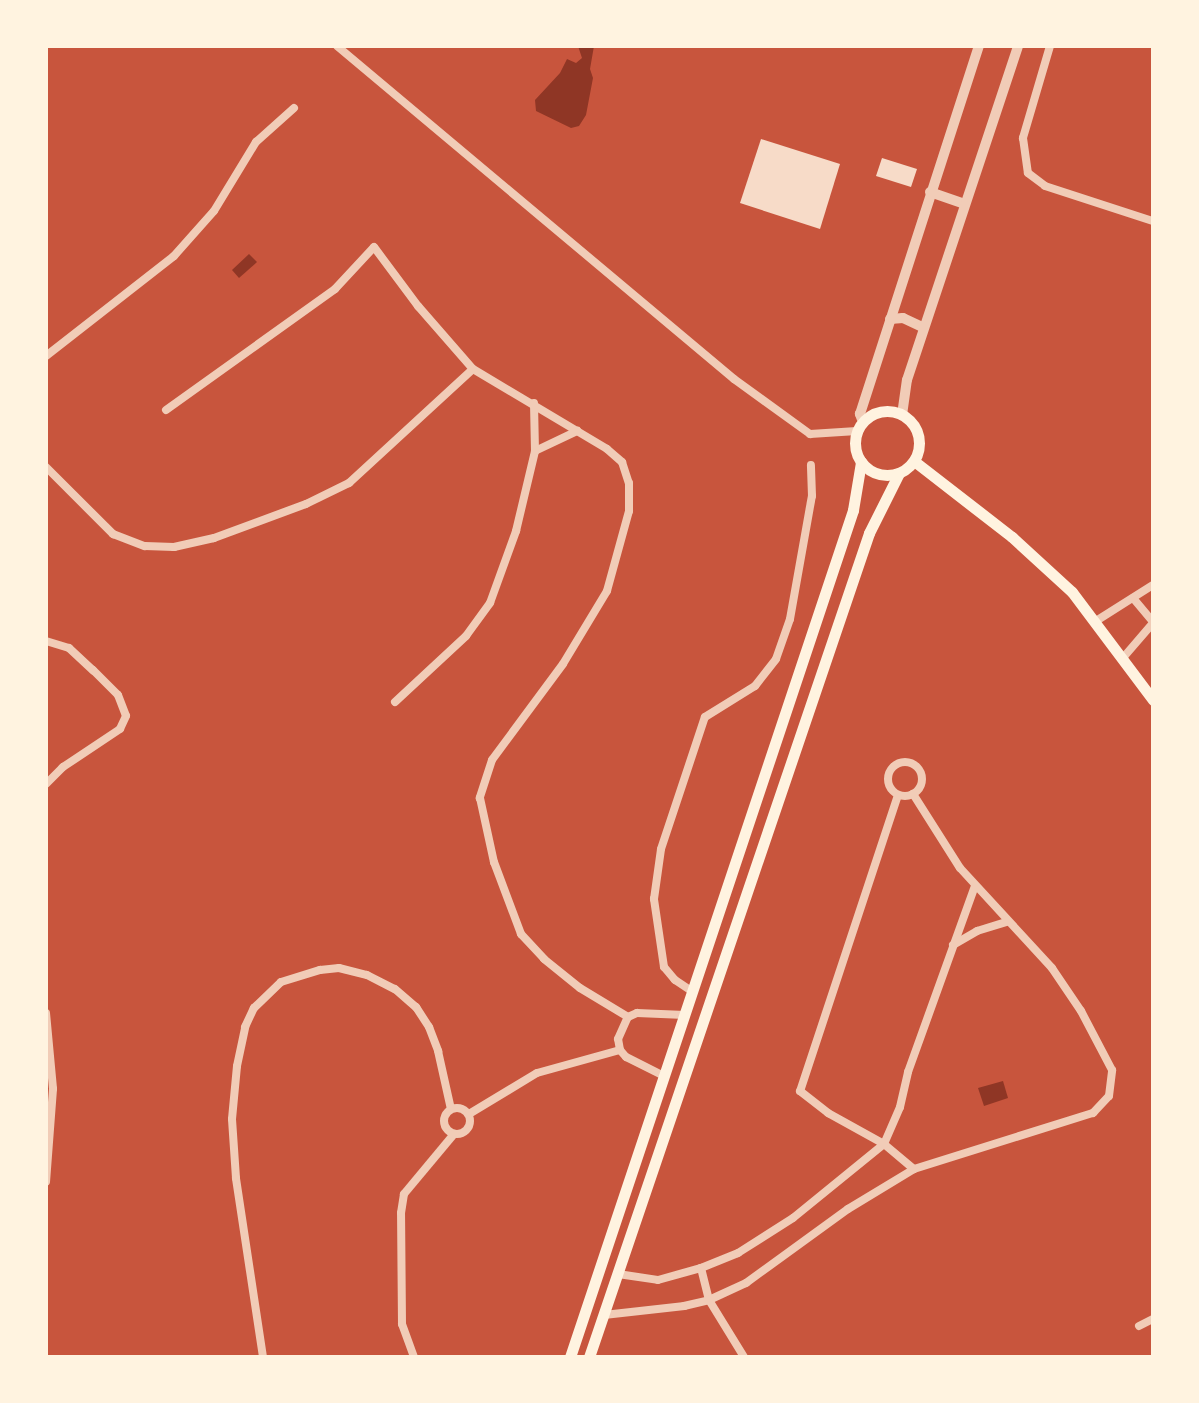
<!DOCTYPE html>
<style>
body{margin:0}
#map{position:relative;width:1199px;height:1403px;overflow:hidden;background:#c8553d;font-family:Roboto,sans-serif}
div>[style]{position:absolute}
.water>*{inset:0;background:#8f3625}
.building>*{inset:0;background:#f7dbc8}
.minor>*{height:8px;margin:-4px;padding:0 4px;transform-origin:4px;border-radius:4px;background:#f1ccb7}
.minor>.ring{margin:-4px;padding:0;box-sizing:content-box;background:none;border:8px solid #f1ccb7;border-radius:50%}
.tertiary>*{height:10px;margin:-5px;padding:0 5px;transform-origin:5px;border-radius:5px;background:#f1ccb7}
.secondary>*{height:11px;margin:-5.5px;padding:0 5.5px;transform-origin:5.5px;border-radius:5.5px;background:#fff3e0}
.secondary>.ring{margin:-5.5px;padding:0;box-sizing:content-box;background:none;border:11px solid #fff3e0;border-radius:50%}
span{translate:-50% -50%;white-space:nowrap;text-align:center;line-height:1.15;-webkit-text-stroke:8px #fff3e0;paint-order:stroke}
.frame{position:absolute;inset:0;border:48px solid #fff3e0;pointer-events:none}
</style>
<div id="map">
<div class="water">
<i style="clip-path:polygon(578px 46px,594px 46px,590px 69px,593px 78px,586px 115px,579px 126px,571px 128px,536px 111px,535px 100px,560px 73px,567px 59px,576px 63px,582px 58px)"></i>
<i style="clip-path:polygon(249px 254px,257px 262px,239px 278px,232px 270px)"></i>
<i style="clip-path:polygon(1003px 1081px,1008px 1098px,984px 1106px,978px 1088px)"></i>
</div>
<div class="building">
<i style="clip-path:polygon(761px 139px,840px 164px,820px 229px,740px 203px)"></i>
<i style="clip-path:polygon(882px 158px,917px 169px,911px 187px,876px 176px)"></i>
</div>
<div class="minor">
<i style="left:337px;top:46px;width:518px;rotate:39.99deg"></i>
<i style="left:734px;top:379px;width:94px;rotate:35.9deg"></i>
<i style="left:810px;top:434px;width:47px;rotate:-3.7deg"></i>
<i style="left:1050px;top:46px;width:96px;rotate:106.4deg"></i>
<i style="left:1023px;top:138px;width:35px;rotate:82deg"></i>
<i style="left:1028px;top:173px;width:21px;rotate:37deg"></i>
<i style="left:1045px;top:186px;width:114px;rotate:18deg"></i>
<i style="left:46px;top:356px;width:162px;rotate:-38deg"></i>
<i style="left:174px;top:256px;width:60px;rotate:-48.4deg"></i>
<i style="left:214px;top:211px;width:81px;rotate:-58.7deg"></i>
<i style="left:256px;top:142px;width:51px;rotate:-41.8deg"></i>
<i style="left:166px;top:410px;width:208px;rotate:-35.6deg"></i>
<i style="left:335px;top:289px;width:57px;rotate:-47.1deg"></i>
<i style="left:374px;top:247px;width:74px;rotate:53.3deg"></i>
<i style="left:418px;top:306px;width:84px;rotate:48.9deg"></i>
<i style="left:473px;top:369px;width:156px;rotate:30.8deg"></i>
<i style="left:607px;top:449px;width:20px;rotate:41deg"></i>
<i style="left:622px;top:462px;width:22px;rotate:72deg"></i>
<i style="left:629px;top:483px;width:28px;rotate:90deg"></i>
<i style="left:629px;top:511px;width:83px;rotate:105.4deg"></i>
<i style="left:607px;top:591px;width:85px;rotate:121.1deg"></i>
<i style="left:563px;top:664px;width:119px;rotate:126.5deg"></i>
<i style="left:492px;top:760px;width:40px;rotate:108deg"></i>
<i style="left:480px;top:798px;width:66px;rotate:77.7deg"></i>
<i style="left:494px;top:862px;width:77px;rotate:69.4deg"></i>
<i style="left:521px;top:934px;width:34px;rotate:47deg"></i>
<i style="left:544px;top:959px;width:46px;rotate:38.9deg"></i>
<i style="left:580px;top:988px;width:56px;rotate:31.1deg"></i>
<i style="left:535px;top:451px;width:47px;rotate:-25.5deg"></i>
<i style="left:46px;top:467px;width:95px;rotate:45deg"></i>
<i style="left:113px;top:534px;width:34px;rotate:21deg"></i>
<i style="left:145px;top:546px;width:29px;rotate:2deg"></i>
<i style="left:174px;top:547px;width:41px;rotate:-12.7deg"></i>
<i style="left:214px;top:538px;width:98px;rotate:-20.3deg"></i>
<i style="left:306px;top:504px;width:48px;rotate:-26deg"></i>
<i style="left:349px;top:483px;width:168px;rotate:-42.6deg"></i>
<i style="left:1133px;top:598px;width:31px;rotate:50deg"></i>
<i style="left:1096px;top:621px;width:67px;rotate:-32.3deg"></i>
<i style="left:46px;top:641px;width:24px;rotate:17deg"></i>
<i style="left:69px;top:648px;width:33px;rotate:43deg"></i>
<i style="left:93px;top:670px;width:35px;rotate:45deg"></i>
<i style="left:118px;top:695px;width:22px;rotate:69deg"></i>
<i style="left:126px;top:716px;width:14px;rotate:115deg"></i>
<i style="left:120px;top:729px;width:69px;rotate:146.3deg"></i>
<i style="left:63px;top:767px;width:24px;rotate:135deg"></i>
<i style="left:1122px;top:659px;width:48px;rotate:-49.3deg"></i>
<i style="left:395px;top:702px;width:97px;rotate:-42.9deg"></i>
<i style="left:466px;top:636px;width:41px;rotate:-54deg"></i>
<i style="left:490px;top:603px;width:77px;rotate:-70.1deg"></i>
<i style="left:516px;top:531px;width:82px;rotate:-76.6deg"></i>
<i style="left:535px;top:451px;width:48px;rotate:-91.2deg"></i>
<i class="ring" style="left:888px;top:762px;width:26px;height:26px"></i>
<i style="left:898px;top:795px;width:312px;rotate:108.3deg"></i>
<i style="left:800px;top:1091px;width:36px;rotate:38deg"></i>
<i style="left:828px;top:1113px;width:64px;rotate:29deg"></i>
<i style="left:884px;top:1144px;width:39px;rotate:40deg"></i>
<i style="left:953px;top:945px;width:28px;rotate:-30deg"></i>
<i style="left:977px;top:931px;width:31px;rotate:-17deg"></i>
<i style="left:693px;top:992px;width:22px;rotate:-146deg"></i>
<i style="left:675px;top:980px;width:17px;rotate:-130deg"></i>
<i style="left:664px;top:967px;width:69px;rotate:-98.4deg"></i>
<i style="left:654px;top:899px;width:50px;rotate:-82deg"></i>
<i style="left:661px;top:849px;width:139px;rotate:-71.6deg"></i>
<i style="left:705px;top:717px;width:59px;rotate:-31.8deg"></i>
<i style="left:755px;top:686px;width:34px;rotate:-52deg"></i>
<i style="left:776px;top:659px;width:42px;rotate:-70.7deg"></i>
<i style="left:790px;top:619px;width:125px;rotate:-79.9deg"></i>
<i style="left:812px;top:496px;width:31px;rotate:-92deg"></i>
<i style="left:46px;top:1013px;width:76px;rotate:84.7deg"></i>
<i style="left:53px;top:1089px;width:93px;rotate:94.3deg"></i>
<i style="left:664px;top:1076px;width:42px;rotate:-153.4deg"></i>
<i style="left:626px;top:1057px;width:9px;rotate:-131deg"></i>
<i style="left:620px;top:1050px;width:11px;rotate:-100deg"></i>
<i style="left:618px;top:1039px;width:24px;rotate:-66deg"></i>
<i style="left:628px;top:1017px;width:10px;rotate:-24deg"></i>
<i style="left:637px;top:1013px;width:48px;rotate:2.4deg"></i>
<i class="ring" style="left:444px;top:1108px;width:18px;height:18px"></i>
<i style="left:469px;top:1114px;width:79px;rotate:-31.1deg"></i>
<i style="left:537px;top:1073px;width:86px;rotate:-15.5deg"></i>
<i style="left:701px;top:1268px;width:33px;rotate:76deg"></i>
<i style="left:709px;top:1300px;width:67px;rotate:58.4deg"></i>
<i style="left:618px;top:1274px;width:40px;rotate:8.5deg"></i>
<i style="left:658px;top:1280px;width:45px;rotate:-15.6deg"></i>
<i style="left:701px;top:1268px;width:40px;rotate:-22deg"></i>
<i style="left:738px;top:1253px;width:65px;rotate:-32.5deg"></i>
<i style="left:793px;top:1218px;width:117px;rotate:-39.1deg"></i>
<i style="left:884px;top:1144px;width:40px;rotate:-66.6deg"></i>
<i style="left:900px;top:1107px;width:36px;rotate:-77deg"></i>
<i style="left:908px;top:1072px;width:198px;rotate:-70.2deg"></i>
<i style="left:604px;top:1315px;width:81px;rotate:-6.4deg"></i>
<i style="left:684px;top:1306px;width:26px;rotate:-13deg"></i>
<i style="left:709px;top:1300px;width:41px;rotate:-24.7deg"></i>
<i style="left:746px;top:1283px;width:126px;rotate:-36deg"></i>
<i style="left:848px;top:1209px;width:77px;rotate:-31.2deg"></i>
<i style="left:914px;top:1169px;width:188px;rotate:-17.4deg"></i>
<i style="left:1093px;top:1113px;width:23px;rotate:-47deg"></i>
<i style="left:1109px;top:1096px;width:26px;rotate:-83deg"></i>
<i style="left:1112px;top:1070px;width:67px;rotate:-117.7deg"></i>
<i style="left:1081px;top:1011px;width:52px;rotate:-124deg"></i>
<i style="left:1052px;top:968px;width:136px;rotate:-132.6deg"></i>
<i style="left:960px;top:868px;width:88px;rotate:-122.4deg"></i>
<i style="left:1139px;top:1326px;width:16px;rotate:-27deg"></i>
<i style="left:263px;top:1357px;width:181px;rotate:-98.6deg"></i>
<i style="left:236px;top:1178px;width:59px;rotate:-93.9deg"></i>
<i style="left:232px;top:1119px;width:53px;rotate:-84.6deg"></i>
<i style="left:237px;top:1066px;width:40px;rotate:-78deg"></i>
<i style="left:245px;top:1027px;width:21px;rotate:-65deg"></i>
<i style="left:254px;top:1008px;width:37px;rotate:-44deg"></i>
<i style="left:281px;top:982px;width:41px;rotate:-17.1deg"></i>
<i style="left:320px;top:970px;width:19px;rotate:-6deg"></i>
<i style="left:339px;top:968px;width:29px;rotate:14deg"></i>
<i style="left:367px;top:975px;width:31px;rotate:27deg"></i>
<i style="left:395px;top:989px;width:28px;rotate:41deg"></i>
<i style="left:416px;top:1007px;width:24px;rotate:57deg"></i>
<i style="left:429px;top:1027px;width:26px;rotate:69deg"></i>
<i style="left:438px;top:1051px;width:59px;rotate:77.4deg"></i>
<i style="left:414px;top:1357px;width:35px;rotate:-110deg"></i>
<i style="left:402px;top:1324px;width:111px;rotate:-90.5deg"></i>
<i style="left:401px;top:1213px;width:19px;rotate:-81deg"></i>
<i style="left:404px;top:1194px;width:78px;rotate:-50.2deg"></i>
</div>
<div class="tertiary">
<i style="left:930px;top:192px;width:36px;rotate:19deg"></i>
<i style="left:890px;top:319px;width:13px;rotate:-4deg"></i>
<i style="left:903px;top:318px;width:23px;rotate:25deg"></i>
<i style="left:902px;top:415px;width:35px;rotate:-82deg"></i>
<i style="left:907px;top:380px;width:352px;rotate:-71.6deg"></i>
<i style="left:863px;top:422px;width:9px;rotate:-111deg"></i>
<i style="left:860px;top:414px;width:387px;rotate:-72.1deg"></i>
</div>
<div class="secondary">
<i class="ring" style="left:855px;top:411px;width:53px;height:53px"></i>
<i style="left:914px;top:461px;width:124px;rotate:37.8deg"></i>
<i style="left:1012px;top:537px;width:81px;rotate:42.5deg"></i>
<i style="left:1072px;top:592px;width:135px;rotate:53.1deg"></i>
<i style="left:570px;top:1357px;width:893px;rotate:-71.52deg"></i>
<i style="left:853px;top:510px;width:49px;rotate:-80.5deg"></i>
<i style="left:589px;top:1357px;width:870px;rotate:-71.23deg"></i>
<i style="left:869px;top:533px;width:67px;rotate:-63.4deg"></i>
</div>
<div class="frame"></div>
</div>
